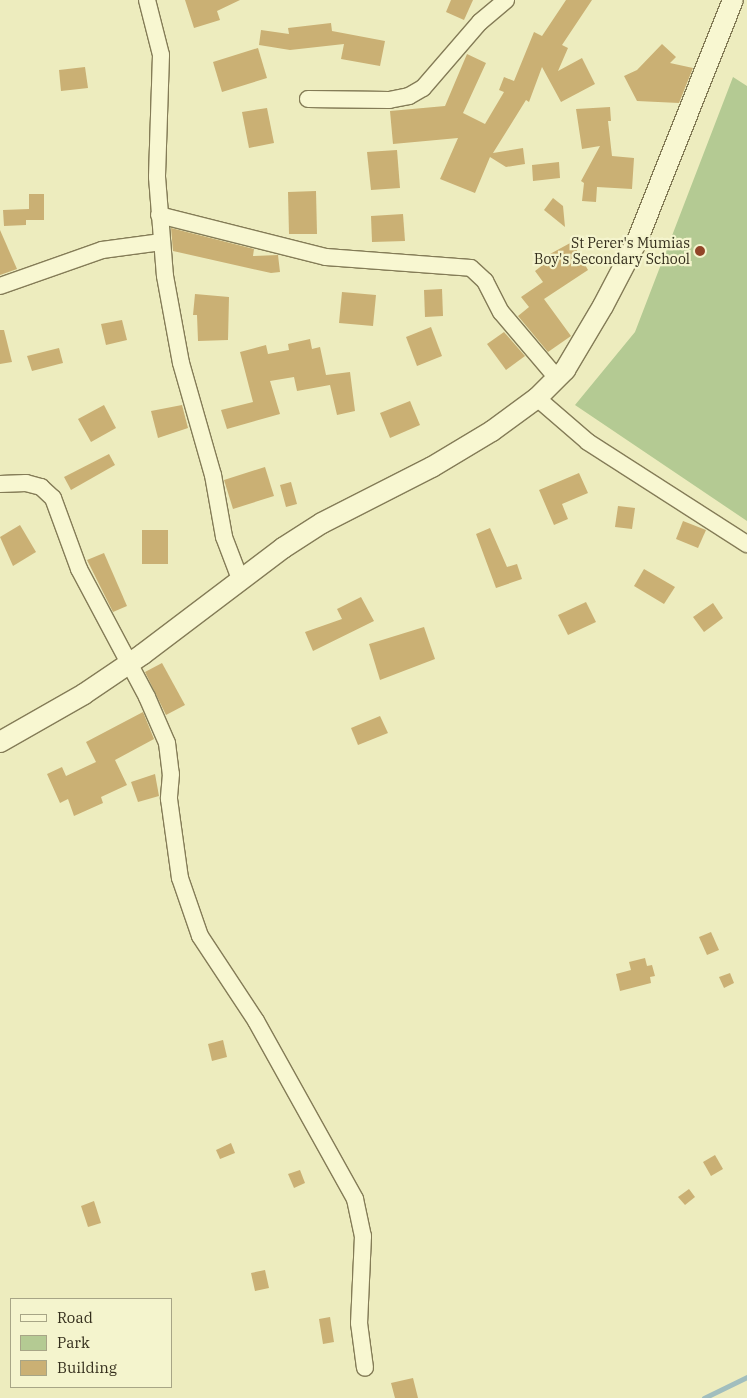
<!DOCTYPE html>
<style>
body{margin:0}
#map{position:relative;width:747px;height:1398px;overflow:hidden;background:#edecbe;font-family:"IBM Plex Serif",serif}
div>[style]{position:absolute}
.green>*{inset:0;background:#b4ca93}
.stream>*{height:4.5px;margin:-2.25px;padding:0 2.25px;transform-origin:2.25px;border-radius:2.25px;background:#a1bebe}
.building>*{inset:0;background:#cab074}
.roads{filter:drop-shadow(1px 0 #847c57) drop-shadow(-1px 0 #847c57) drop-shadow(0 1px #847c57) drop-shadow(0 -1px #847c57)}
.minor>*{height:16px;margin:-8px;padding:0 8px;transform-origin:8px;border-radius:8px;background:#f8f7d1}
.tertiary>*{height:20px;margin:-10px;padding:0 10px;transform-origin:10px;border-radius:10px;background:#f8f7d1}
.dots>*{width:14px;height:14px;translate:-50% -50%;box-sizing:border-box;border:2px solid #f4f4cd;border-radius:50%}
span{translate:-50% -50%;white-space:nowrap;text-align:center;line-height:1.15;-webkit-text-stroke:4.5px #f4f4cd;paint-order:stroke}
.poi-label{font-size:14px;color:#342e1c}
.right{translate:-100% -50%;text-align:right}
.legend{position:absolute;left:10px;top:1298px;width:162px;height:90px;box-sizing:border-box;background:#f4f4cd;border:1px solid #a7a586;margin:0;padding:6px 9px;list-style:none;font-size:15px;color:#342e1c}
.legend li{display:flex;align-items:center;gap:10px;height:25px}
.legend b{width:25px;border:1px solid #a7a586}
</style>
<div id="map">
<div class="green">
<i style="clip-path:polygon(733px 77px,747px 86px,747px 521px,575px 405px,635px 332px)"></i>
</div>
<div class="stream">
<i style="left:704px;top:1398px;width:48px;rotate:-26deg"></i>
</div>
<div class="building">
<i style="clip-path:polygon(185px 0,240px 0,217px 11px,220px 20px,194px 28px)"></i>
<i style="clip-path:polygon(451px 0,473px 0,464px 20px,446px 12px)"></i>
<i style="clip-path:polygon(566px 0,592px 0,562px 45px,568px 48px,558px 71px,582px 58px,595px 84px,561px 102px,542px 67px,529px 102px,526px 100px,493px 153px,523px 148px,525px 164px,506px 167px,490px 157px,475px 193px,440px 179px,458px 138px,393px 144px,390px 111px,445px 106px,467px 54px,486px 63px,463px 113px,485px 124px,504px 92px,499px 90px,504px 77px,514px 81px,534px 32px,542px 36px)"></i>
<i style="clip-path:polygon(331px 23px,332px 31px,385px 41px,380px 66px,341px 59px,344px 44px,290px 50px,259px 45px,261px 30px,289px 34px,288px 28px)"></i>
<i style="clip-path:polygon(662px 44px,676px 57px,670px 63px,693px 68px,679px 103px,637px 101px,624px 76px,637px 70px)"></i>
<i style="clip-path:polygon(258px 48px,267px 78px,222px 92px,213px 62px)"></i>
<i style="clip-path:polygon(85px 67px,88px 88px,61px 91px,59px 70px)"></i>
<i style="clip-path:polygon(610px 107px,611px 121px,608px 121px,612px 156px,634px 158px,632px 189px,597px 187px,596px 202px,582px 201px,584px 183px,581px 181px,600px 146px,582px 149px,576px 109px)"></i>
<i style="clip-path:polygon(267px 108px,274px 143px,249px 148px,242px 112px)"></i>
<i style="clip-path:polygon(397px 150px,400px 188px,371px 190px,367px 152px)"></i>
<i style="clip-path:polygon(559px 162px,560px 178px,533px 181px,532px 165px)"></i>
<i style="clip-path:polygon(316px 191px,317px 234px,289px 234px,288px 192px)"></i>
<i style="clip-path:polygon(29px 194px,44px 194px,44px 220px,26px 220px,26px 225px,4px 226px,3px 210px,29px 209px)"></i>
<i style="clip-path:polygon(553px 198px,563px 206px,565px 227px,544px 210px)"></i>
<i style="clip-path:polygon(403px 214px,405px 241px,372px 242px,371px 216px)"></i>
<i style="clip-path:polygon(171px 228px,254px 249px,253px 256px,278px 255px,280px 272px,271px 273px,173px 251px)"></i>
<i style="clip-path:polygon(0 230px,17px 269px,0 275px)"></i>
<i style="clip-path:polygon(572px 242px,588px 270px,544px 299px,571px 336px,548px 352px,518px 316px,529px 307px,521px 297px,543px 282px,535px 271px,552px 258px,550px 254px)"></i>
<i style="clip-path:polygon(442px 289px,443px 316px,425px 317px,424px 290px)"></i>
<i style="clip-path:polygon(342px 292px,376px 295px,373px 326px,339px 323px)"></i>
<i style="clip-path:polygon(195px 294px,229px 297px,228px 340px,198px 341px,197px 315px,193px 315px)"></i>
<i style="clip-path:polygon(122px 320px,127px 340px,106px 345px,101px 324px)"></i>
<i style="clip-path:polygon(431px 327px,442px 356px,417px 366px,406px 337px)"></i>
<i style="clip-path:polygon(0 330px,4px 330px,12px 362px,0 364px)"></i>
<i style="clip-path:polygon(504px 332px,525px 356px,506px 370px,487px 344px)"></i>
<i style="clip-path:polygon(310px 339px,312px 349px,320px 347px,326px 375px,350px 372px,355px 411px,337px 415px,330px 385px,297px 391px,294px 377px,270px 381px,280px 414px,227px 429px,221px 410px,253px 402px,240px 352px,266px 345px,268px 354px,289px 350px,288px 344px)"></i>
<i style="clip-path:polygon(59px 348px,63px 363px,32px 371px,27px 356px)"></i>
<i style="clip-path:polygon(410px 401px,420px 425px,390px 438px,380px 413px)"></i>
<i style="clip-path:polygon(104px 405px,116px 428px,91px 442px,78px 419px)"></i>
<i style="clip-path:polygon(182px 405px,188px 428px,158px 438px,151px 411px)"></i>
<i style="clip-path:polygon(109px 454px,115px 465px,71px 490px,64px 477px)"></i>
<i style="clip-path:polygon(265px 467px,274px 496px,233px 509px,224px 480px)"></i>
<i style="clip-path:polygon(579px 473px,588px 493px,562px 504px,568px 519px,554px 525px,539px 490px)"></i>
<i style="clip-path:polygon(291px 482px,297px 504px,286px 507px,280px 485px)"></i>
<i style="clip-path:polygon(618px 506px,635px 508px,632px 529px,615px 527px)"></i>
<i style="clip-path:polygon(683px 521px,706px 530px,698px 548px,676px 539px)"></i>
<i style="clip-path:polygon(20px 525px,36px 552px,13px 566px,0 537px)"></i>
<i style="clip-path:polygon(490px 528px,507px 567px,517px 564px,522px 579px,496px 588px,476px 534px)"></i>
<i style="clip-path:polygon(142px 530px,168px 530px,168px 564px,142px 564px)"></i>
<i style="clip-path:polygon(104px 553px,127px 606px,113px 612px,87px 560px)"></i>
<i style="clip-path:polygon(644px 569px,675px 587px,664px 604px,634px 586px)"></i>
<i style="clip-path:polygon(361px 597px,374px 621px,313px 651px,305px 632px,342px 619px,337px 609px)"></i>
<i style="clip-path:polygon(586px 602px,596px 622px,568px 635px,558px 615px)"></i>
<i style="clip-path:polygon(713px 603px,723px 618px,704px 632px,693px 617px)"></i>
<i style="clip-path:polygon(424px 627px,435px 659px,380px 680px,369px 644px)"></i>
<i style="clip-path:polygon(162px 663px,185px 705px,166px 715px,145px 672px)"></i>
<i style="clip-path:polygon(143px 712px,154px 739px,115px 760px,127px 785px,101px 797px,103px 803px,74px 816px,68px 799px,60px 803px,47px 774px,62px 767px,66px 776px,96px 762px,86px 742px)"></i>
<i style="clip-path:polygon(380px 716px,388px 733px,358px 745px,351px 728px)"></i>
<i style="clip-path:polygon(155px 774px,159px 796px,138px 802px,131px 782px)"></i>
<i style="clip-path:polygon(711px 932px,719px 950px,707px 955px,699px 937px)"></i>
<i style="clip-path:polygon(645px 958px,647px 966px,652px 965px,655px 976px,650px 977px,651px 983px,620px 991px,616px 974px,631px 970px,629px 962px)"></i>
<i style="clip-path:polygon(730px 973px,734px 983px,724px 988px,719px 977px)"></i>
<i style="clip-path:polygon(223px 1040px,227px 1057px,212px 1061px,208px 1044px)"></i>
<i style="clip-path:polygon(231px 1143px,235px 1153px,220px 1159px,216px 1150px)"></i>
<i style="clip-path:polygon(715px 1155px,723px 1169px,711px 1176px,703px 1162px)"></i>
<i style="clip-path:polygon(300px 1170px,305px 1183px,294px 1188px,288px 1174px)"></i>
<i style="clip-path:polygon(689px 1189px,695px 1197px,685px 1205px,678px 1197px)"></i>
<i style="clip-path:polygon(94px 1201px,101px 1223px,88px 1227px,81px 1206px)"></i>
<i style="clip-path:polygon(265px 1270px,269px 1288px,255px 1291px,251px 1273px)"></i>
<i style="clip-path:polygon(330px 1317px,334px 1342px,323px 1344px,319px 1319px)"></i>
<i style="clip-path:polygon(413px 1378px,418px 1398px,395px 1398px,391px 1383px)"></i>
</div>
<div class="roads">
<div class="minor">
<i style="left:147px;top:0;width:57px;rotate:75.7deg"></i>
<i style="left:161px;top:55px;width:122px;rotate:91.9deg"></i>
<i style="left:157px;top:177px;width:99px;rotate:85.4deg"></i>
<i style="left:165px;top:276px;width:88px;rotate:79.6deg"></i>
<i style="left:181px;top:363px;width:116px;rotate:74.1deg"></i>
<i style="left:213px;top:475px;width:63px;rotate:79.9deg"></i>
<i style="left:224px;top:537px;width:45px;rotate:69.1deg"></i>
<i style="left:308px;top:99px;width:81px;rotate:0.7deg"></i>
<i style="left:389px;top:100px;width:20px;rotate:-11deg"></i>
<i style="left:409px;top:96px;width:16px;rotate:-30deg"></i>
<i style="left:423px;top:88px;width:87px;rotate:-49.2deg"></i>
<i style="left:480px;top:22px;width:34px;rotate:-40deg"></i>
<i style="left:159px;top:215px;width:172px;rotate:14.1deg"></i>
<i style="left:326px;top:257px;width:145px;rotate:4.3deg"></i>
<i style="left:471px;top:268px;width:19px;rotate:43deg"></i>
<i style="left:485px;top:281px;width:35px;rotate:63deg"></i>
<i style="left:501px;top:312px;width:87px;rotate:49.7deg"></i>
<i style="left:0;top:286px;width:108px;rotate:-19.4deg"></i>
<i style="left:102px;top:250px;width:60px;rotate:-7.7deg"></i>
<i style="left:537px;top:398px;width:67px;rotate:40.8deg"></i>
<i style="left:588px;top:442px;width:189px;rotate:32.7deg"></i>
<i style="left:0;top:484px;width:26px;rotate:-2deg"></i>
<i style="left:26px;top:483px;width:16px;rotate:15deg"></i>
<i style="left:41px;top:487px;width:16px;rotate:43deg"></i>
<i style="left:53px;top:498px;width:76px;rotate:69.9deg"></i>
<i style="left:79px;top:569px;width:145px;rotate:62deg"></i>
<i style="left:147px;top:697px;width:50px;rotate:66.5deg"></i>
<i style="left:167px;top:743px;width:31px;rotate:83deg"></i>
<i style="left:171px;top:774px;width:25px;rotate:95deg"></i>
<i style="left:169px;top:799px;width:80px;rotate:82.1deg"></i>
<i style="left:180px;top:878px;width:61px;rotate:71deg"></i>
<i style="left:200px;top:936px;width:102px;rotate:56.6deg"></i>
<i style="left:256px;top:1021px;width:204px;rotate:60.9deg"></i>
<i style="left:355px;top:1199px;width:38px;rotate:78deg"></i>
<i style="left:363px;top:1236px;width:87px;rotate:92.6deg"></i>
<i style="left:359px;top:1323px;width:45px;rotate:82.4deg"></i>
</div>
<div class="tertiary">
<i style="left:0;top:742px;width:97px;rotate:-29.7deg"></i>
<i style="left:84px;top:694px;width:71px;rotate:-34.1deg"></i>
<i style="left:143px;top:654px;width:176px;rotate:-37.1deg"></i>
<i style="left:283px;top:548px;width:46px;rotate:-32.7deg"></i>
<i style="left:322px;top:523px;width:123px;rotate:-27deg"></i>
<i style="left:432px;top:467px;width:70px;rotate:-31deg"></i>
<i style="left:492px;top:431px;width:56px;rotate:-36.3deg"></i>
<i style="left:537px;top:398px;width:40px;rotate:-45deg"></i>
<i style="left:565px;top:370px;width:74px;rotate:-59.3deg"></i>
<i style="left:603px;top:306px;width:73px;rotate:-62.4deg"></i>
<i style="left:637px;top:241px;width:259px;rotate:-68.3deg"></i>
</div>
</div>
<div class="dots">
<i style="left:700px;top:251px;background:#924528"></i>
</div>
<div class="poi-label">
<span class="right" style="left:690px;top:251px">St Perer's Mumias<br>Boy's Secondary School</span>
</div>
<ul class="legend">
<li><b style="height:6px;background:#f8f7d1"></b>Road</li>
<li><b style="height:14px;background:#b4ca93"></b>Park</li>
<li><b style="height:14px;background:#cab074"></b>Building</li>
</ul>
</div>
